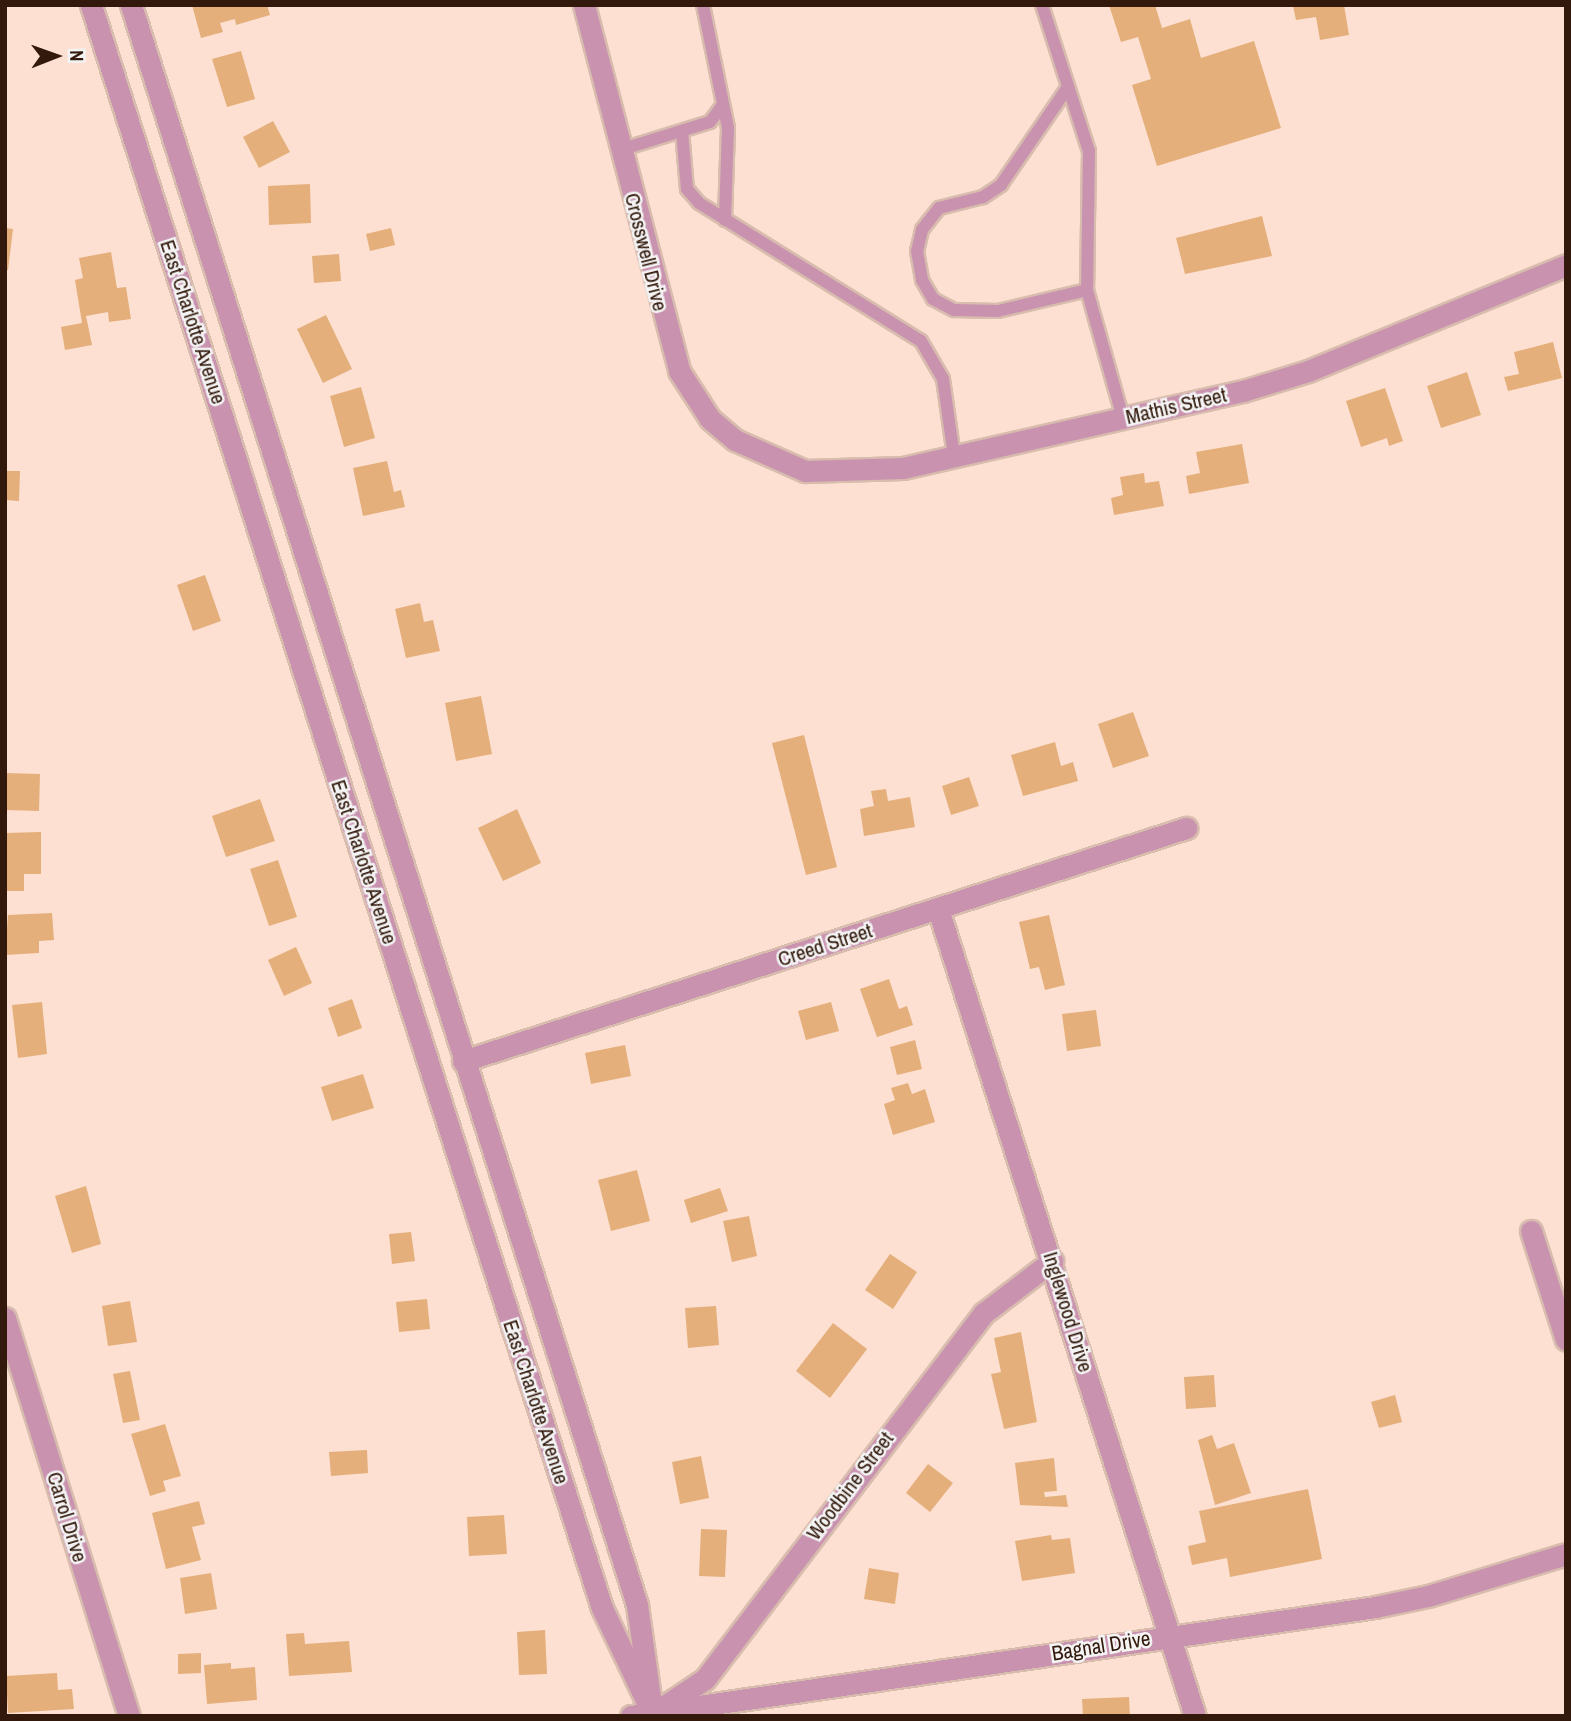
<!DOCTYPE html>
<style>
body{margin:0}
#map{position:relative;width:1571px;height:1721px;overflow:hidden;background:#fde0d2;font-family:"Archivo Narrow",sans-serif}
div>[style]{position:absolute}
.building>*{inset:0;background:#e4af7b}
.roads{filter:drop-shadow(2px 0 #d8bcae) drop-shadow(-2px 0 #d8bcae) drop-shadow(0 2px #d8bcae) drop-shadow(0 -2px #d8bcae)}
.lane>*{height:12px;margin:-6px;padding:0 6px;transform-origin:6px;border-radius:6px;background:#c993b0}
.street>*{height:21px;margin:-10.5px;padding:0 10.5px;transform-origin:10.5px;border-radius:10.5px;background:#c993b0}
span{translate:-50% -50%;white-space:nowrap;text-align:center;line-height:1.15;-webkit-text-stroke:5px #f4f4f4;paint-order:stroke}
.street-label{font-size:21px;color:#32190c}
.frame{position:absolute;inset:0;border:7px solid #32190c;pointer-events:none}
.north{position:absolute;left:21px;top:21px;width:70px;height:70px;-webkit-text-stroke:5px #f4f4f4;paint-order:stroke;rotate:89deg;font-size:19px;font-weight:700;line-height:28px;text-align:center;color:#32190c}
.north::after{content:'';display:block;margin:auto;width:24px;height:32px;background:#32190c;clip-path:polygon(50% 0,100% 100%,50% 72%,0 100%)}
</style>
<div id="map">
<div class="building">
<i style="clip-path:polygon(192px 5px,267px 5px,270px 15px,236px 25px,235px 19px,220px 23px,223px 32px,201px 38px)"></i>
<i style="clip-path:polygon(1109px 5px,1155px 5px,1162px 28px,1190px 19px,1201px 58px,1254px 41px,1281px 128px,1157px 166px,1132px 85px,1151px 79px,1138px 37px,1121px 42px)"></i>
<i style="clip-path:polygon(1344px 5px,1349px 35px,1320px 40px,1316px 17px,1296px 20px,1293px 6px)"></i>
<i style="clip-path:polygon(241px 51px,255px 99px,227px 107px,212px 59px)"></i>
<i style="clip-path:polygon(273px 121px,290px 152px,259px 168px,243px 137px)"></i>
<i style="clip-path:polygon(310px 184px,311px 223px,269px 225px,268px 186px)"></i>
<i style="clip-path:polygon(1262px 216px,1272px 256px,1185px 274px,1176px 238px)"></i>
<i style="clip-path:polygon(5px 228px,13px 229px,8px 270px,5px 270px)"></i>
<i style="clip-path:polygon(391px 228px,395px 245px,370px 251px,366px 234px)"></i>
<i style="clip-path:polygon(111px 252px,117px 288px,126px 287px,131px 319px,109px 322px,108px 312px,86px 316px,92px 345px,65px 350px,61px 327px,82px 323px,75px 280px,83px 278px,79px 258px)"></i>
<i style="clip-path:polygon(339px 254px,341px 281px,314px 283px,312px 256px)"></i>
<i style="clip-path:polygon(326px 315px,352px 369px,323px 383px,297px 329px)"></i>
<i style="clip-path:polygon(1553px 342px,1562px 378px,1508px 391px,1504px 377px,1519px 374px,1514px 352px)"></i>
<i style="clip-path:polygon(1467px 372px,1481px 415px,1441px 428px,1427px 386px)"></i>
<i style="clip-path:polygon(361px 387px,375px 438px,344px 447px,330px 396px)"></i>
<i style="clip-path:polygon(1385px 388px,1403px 441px,1389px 446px,1387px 438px,1361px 447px,1346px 401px)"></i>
<i style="clip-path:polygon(1242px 444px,1249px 483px,1189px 494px,1186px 476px,1200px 473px,1196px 452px)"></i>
<i style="clip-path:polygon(387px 461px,394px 492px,401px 490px,405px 507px,363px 516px,353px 468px)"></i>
<i style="clip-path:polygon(5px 471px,20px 471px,19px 501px,5px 500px)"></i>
<i style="clip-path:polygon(1144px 473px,1145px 483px,1159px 481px,1164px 506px,1114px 515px,1111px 498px,1123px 495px,1120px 477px)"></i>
<i style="clip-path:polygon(205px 575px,221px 621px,193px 631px,177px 585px)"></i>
<i style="clip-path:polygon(420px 603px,424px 622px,433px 620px,440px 651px,406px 658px,395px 609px)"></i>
<i style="clip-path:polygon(481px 696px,492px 754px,456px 761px,445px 703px)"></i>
<i style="clip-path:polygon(1133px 712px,1149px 756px,1113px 768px,1098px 724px)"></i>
<i style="clip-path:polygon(804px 735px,837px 867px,806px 875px,772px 743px)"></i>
<i style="clip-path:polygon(1055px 742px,1061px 766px,1073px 762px,1078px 781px,1023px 796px,1011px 755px)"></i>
<i style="clip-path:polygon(5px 773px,40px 774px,39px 811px,5px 810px)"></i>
<i style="clip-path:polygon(969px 777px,979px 806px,951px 815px,942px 786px)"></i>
<i style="clip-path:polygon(886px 789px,888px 801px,910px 797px,915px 827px,864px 836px,860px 809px,874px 806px,871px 791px)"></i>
<i style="clip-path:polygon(260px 799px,275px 841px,226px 857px,212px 816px)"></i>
<i style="clip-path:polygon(517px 809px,541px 863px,503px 881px,478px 828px)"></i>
<i style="clip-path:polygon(41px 832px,41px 874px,24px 874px,24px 891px,7px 891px,5px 833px)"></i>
<i style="clip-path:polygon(278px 860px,297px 917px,269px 926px,250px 869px)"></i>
<i style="clip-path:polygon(52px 913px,54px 940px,39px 941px,39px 953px,5px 955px,8px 915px)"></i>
<i style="clip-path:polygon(1049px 915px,1065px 985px,1045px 990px,1039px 967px,1030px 969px,1019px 922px)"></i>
<i style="clip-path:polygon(296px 947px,312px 983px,284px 996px,268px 960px)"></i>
<i style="clip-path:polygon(889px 979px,899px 1009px,907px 1006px,913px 1025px,877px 1037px,860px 989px)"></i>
<i style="clip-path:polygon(352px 999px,362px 1028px,338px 1037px,328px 1008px)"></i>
<i style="clip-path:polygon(42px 1002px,47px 1054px,18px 1058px,12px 1005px)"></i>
<i style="clip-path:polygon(831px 1002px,839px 1031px,806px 1040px,798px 1011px)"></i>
<i style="clip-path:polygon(1096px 1010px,1101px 1046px,1067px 1051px,1062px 1014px)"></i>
<i style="clip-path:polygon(915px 1040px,922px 1069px,897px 1075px,890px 1047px)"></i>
<i style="clip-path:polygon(625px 1045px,631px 1076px,591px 1084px,585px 1053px)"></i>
<i style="clip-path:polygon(363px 1074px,374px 1108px,332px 1121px,321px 1087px)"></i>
<i style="clip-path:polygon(908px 1083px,912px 1094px,925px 1089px,935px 1122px,893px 1135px,884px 1104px,895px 1100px,891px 1088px)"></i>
<i style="clip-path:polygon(637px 1170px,650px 1221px,611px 1231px,598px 1180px)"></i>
<i style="clip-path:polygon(86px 1186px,101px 1244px,72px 1253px,55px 1196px)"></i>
<i style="clip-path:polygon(720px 1188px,728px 1211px,691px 1223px,684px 1200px)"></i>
<i style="clip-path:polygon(749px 1216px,757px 1256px,732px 1262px,723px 1221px)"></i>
<i style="clip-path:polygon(411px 1232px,415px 1261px,392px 1264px,389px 1234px)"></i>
<i style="clip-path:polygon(890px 1254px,917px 1272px,893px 1309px,865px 1290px)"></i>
<i style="clip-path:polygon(427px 1299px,430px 1329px,399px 1332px,396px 1302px)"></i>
<i style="clip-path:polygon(130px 1301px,137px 1342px,108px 1346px,102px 1306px)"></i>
<i style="clip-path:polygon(716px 1306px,719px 1345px,688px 1348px,685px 1308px)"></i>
<i style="clip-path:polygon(833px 1323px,867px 1349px,830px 1398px,796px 1371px)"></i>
<i style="clip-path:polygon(1021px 1332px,1037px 1422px,1004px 1429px,991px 1374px,1001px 1372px,994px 1338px)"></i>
<i style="clip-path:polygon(130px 1371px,140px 1420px,123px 1423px,113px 1374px)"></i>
<i style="clip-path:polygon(1214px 1375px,1216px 1407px,1186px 1409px,1184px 1377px)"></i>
<i style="clip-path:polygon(1395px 1395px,1402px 1422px,1379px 1428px,1371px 1402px)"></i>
<i style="clip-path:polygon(165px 1424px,181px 1476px,163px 1481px,166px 1491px,150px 1496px,131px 1434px)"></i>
<i style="clip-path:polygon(1212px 1435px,1217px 1449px,1234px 1443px,1251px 1493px,1215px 1505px,1198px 1440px)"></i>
<i style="clip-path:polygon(367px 1450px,368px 1473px,331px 1476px,329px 1452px)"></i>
<i style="clip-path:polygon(701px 1456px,709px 1498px,680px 1504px,672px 1462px)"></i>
<i style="clip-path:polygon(1054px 1458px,1057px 1491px,1044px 1492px,1045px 1497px,1066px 1495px,1068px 1507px,1020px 1505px,1015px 1463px)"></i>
<i style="clip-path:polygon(928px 1464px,953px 1483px,930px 1512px,906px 1493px)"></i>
<i style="clip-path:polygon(1308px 1489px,1322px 1559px,1230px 1577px,1227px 1558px,1192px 1565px,1188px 1546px,1206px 1542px,1199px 1511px)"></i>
<i style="clip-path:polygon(199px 1501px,205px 1524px,192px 1527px,201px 1560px,166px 1569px,152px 1513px)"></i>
<i style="clip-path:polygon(504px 1515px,507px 1554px,469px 1556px,467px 1517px)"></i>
<i style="clip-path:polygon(701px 1529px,727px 1530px,725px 1577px,699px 1576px)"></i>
<i style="clip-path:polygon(1051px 1535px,1052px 1540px,1070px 1538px,1075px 1573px,1022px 1581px,1015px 1541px)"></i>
<i style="clip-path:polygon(869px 1568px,899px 1573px,895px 1604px,864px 1599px)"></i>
<i style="clip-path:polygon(211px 1573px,217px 1609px,185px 1614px,180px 1578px)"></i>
<i style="clip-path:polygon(545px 1630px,547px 1674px,519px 1675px,517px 1632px)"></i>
<i style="clip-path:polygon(304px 1633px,305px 1644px,349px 1641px,352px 1672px,289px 1676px,286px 1634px)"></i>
<i style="clip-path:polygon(201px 1653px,201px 1673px,178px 1674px,178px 1654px)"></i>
<i style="clip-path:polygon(231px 1663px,231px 1669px,255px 1667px,257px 1700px,207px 1704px,204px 1665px)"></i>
<i style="clip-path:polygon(57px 1673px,58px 1690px,72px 1689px,74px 1709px,8px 1713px,6px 1676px)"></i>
<i style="clip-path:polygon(1129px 1697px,1130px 1716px,1083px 1716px,1082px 1699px)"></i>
</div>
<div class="roads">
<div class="lane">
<i style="left:703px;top:5px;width:126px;rotate:78.5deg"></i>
<i style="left:728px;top:128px;width:92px;rotate:91.9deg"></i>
<i style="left:1042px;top:5px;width:153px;rotate:72.2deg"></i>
<i style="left:1089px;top:151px;width:139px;rotate:90.8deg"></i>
<i style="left:1087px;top:290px;width:133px;rotate:74.3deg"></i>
<i style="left:1068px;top:87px;width:119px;rotate:124.4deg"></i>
<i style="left:1001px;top:185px;width:22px;rotate:146deg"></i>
<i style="left:983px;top:197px;width:45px;rotate:166deg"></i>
<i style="left:939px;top:208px;width:28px;rotate:128deg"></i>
<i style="left:922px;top:230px;width:22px;rotate:103deg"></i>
<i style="left:917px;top:251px;width:29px;rotate:80deg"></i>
<i style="left:922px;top:280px;width:22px;rotate:60deg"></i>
<i style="left:933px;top:299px;width:24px;rotate:28deg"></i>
<i style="left:954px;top:310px;width:44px;rotate:1.3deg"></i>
<i style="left:998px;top:311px;width:91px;rotate:-13.3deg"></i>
<i style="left:682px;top:131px;width:58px;rotate:85.1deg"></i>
<i style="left:687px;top:189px;width:18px;rotate:49deg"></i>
<i style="left:699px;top:203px;width:261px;rotate:31.9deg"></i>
<i style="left:921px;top:341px;width:44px;rotate:59.9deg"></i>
<i style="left:943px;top:379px;width:78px;rotate:81.9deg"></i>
<i style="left:620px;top:150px;width:94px;rotate:-17.3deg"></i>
<i style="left:710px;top:122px;width:21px;rotate:-53deg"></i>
</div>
<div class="street">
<i style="left:91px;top:5px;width:1682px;rotate:72.32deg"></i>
<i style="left:602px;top:1608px;width:116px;rotate:64.5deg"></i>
<i style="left:131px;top:5px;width:1678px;rotate:72.45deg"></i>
<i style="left:637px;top:1605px;width:101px;rotate:82deg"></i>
<i style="left:584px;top:5px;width:378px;rotate:75.4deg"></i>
<i style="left:679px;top:371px;width:57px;rotate:57.1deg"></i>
<i style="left:710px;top:419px;width:33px;rotate:40deg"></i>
<i style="left:735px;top:440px;width:77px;rotate:23.9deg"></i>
<i style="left:805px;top:471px;width:98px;rotate:-1.8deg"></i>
<i style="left:903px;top:468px;width:349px;rotate:-12.8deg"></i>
<i style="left:1243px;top:391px;width:68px;rotate:-17.1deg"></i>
<i style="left:1308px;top:371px;width:279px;rotate:-22.3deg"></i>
<i style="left:938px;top:909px;width:847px;rotate:72.34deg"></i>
<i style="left:463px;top:1061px;width:760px;rotate:-17.86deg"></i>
<i style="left:1531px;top:1231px;width:114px;rotate:72.2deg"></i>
<i style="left:5px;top:1318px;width:417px;rotate:72.7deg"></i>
<i style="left:663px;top:1707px;width:50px;rotate:-33.7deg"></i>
<i style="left:705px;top:1679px;width:460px;rotate:-52.7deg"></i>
<i style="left:984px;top:1313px;width:86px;rotate:-37.4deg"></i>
<i style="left:631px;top:1716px;width:752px;rotate:-8.33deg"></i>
<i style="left:1375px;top:1607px;width:54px;rotate:-11.7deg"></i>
<i style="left:1428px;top:1596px;width:144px;rotate:-16.9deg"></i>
</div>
</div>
<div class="street-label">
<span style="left:646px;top:252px;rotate:76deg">Crosswell Drive</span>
<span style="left:193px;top:322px;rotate:72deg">East Charlotte Avenue</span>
<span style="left:1176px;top:406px;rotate:-13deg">Mathis Street</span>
<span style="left:364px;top:862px;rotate:72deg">East Charlotte Avenue</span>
<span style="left:825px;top:945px;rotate:-18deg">Creed Street</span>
<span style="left:1068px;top:1312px;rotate:73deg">Inglewood Drive</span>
<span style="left:536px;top:1402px;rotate:72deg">East Charlotte Avenue</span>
<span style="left:850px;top:1486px;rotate:-53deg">Woodbine Street</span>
<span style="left:67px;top:1517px;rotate:73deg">Carrol Drive</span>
<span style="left:1101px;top:1646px;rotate:-9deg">Bagnal Drive</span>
</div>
<div class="frame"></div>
<div class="north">N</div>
</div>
